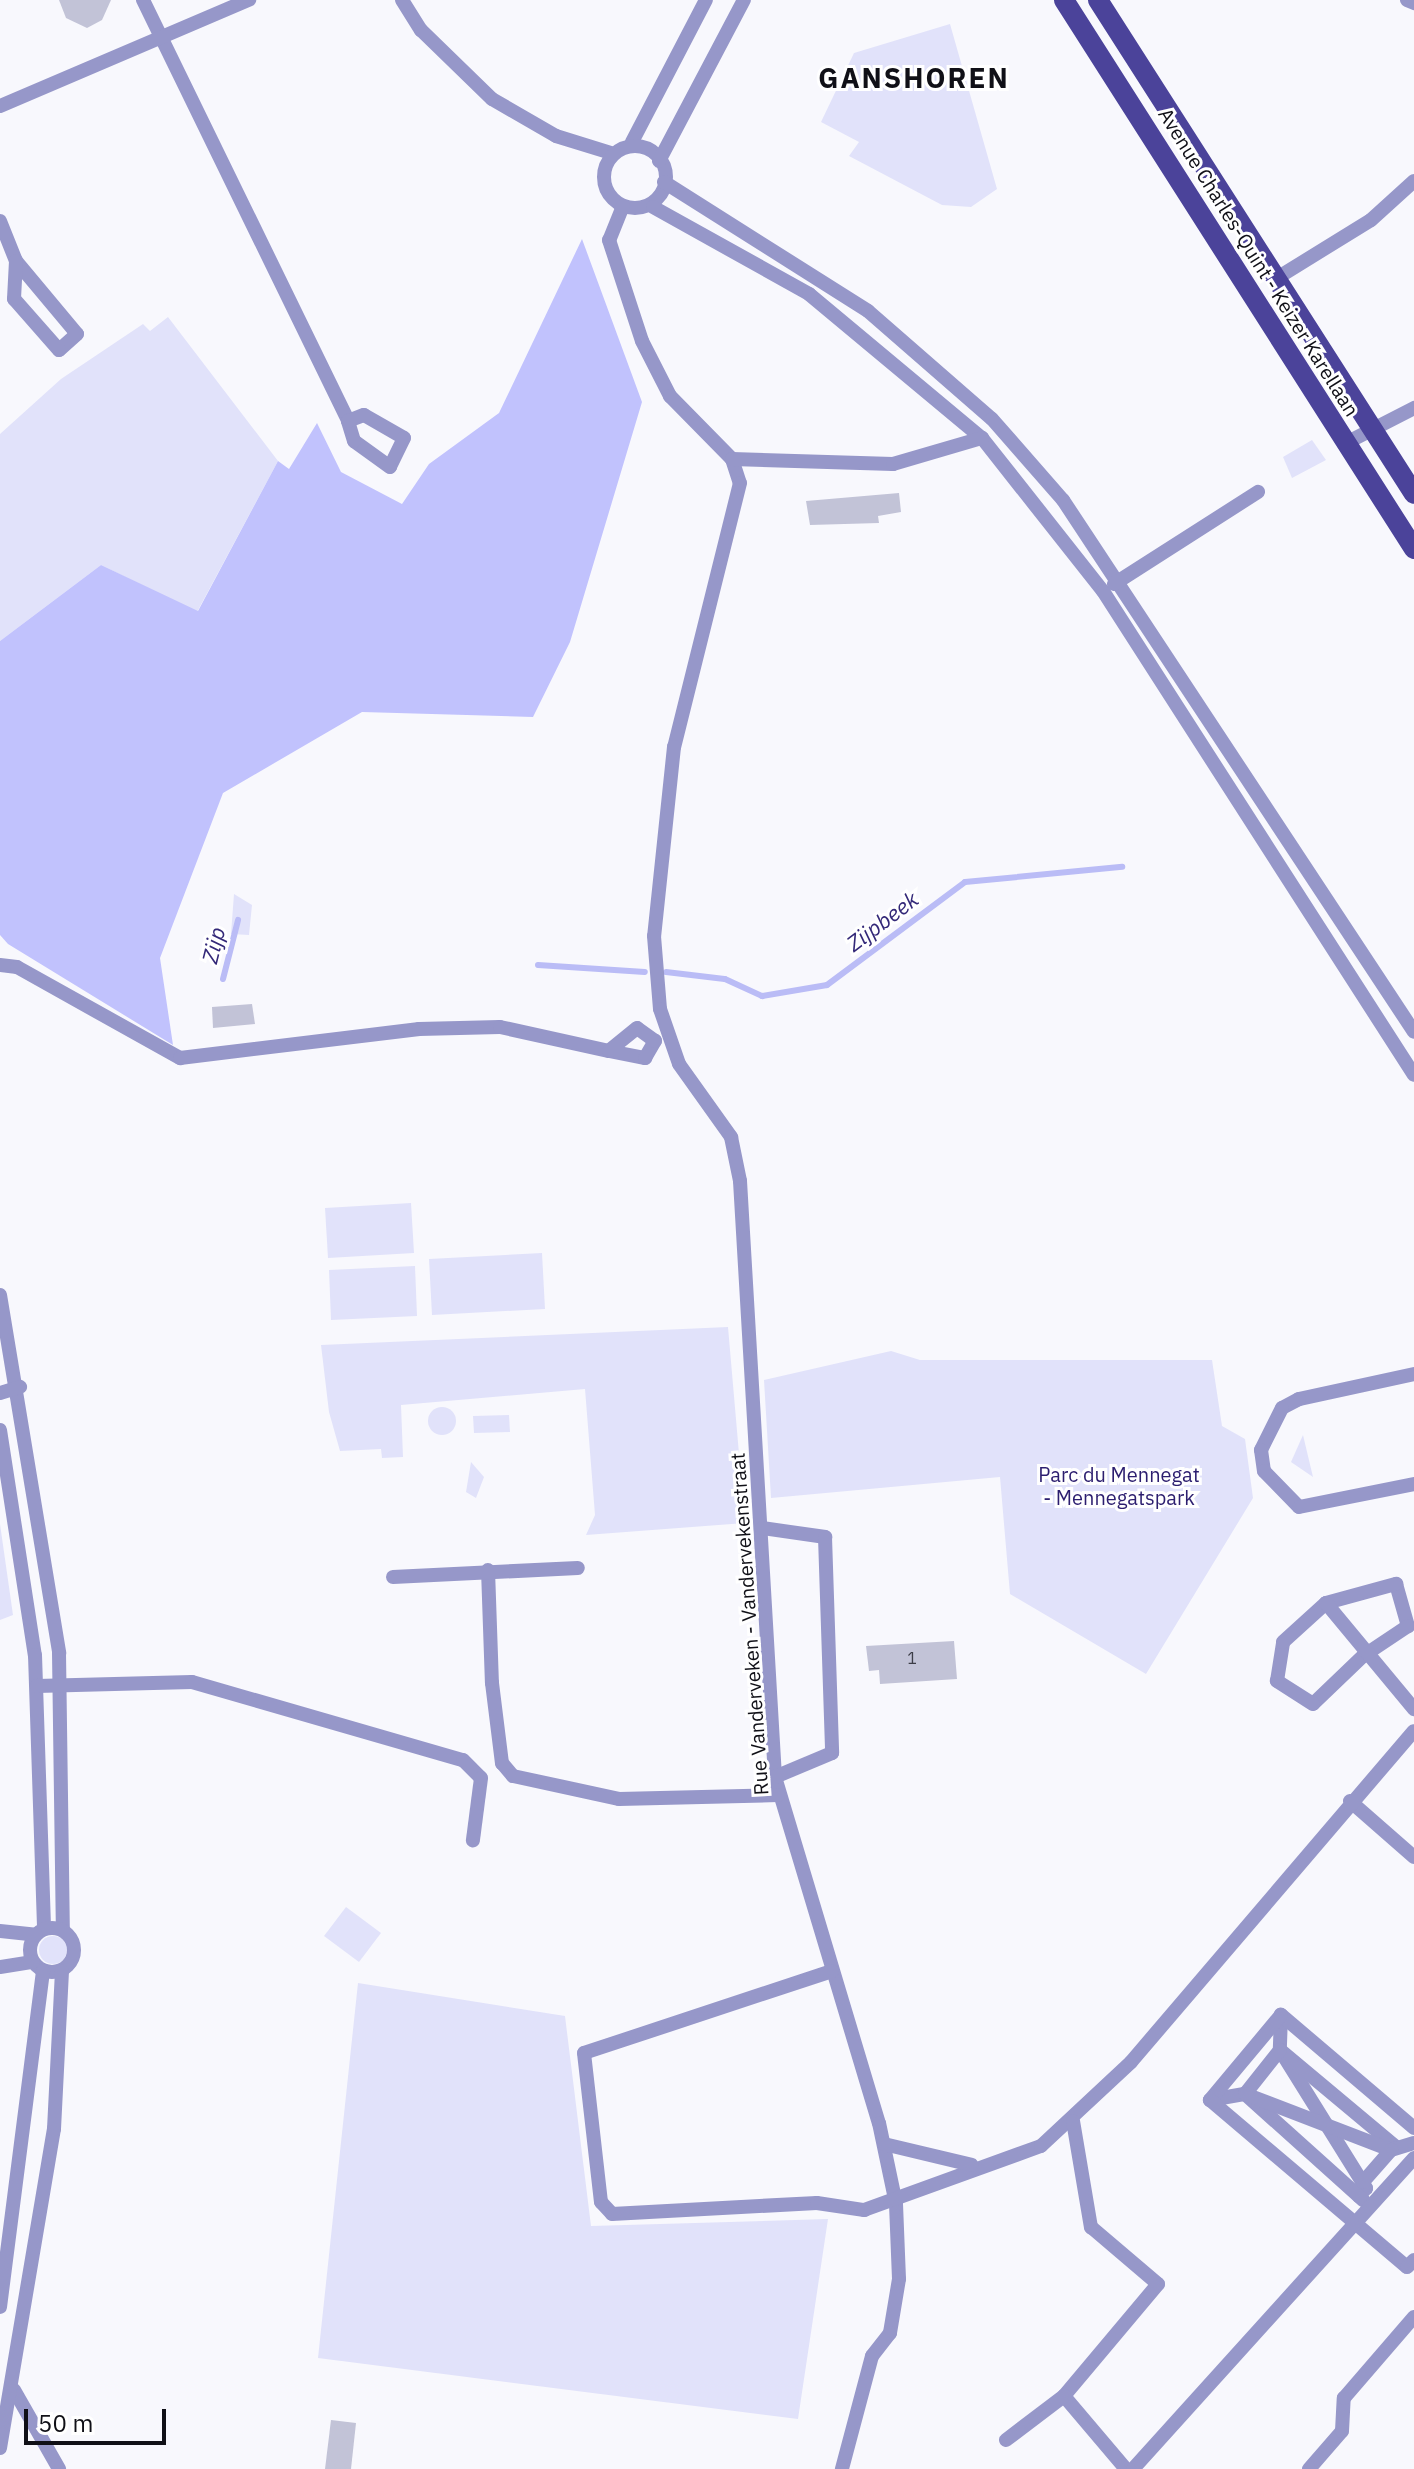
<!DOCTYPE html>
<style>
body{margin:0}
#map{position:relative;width:1414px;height:2469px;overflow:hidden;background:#f8f8fd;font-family:"IBM Plex Sans",sans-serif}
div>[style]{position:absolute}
.green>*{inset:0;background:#e1e2fa}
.round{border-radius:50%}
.forest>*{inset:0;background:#c1c2fd}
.stream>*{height:6px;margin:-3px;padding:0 3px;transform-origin:3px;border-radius:3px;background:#babcf6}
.building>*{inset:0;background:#c2c3d7}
.street>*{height:14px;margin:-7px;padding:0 7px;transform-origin:7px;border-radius:7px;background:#9697c9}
.street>.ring{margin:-7px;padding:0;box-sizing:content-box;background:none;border:14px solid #9697c9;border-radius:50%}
.primary>*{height:20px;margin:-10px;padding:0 10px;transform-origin:10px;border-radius:10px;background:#4b439a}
span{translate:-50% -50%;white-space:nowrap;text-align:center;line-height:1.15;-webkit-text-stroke:6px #fff;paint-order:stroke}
.number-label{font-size:16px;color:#3c3d47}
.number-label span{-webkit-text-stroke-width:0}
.street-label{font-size:20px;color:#101017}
.park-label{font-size:20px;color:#2c1e6f}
.water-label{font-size:22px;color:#332878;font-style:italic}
.district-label{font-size:28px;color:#101017;font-weight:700;letter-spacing:2px}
.scale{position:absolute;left:24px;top:2409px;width:142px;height:36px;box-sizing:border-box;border:4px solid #101017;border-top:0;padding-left:10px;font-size:24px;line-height:28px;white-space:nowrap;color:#101017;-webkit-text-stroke:6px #fff;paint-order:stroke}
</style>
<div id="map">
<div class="green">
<i style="clip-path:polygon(950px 24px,997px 189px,971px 207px,942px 205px,849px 156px,859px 142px,821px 122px,854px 53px)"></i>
<i style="clip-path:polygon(168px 317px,278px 461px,197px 612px,101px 565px,0 641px,0 434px,61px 379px,143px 324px,150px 331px)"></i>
<i style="clip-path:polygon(1312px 440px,1326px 460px,1292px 478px,1283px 457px)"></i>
<i style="clip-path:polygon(234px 894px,252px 905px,249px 935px,231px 934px)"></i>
<i style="clip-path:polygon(411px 1203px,414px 1253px,328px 1258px,325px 1208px)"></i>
<i style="clip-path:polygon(542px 1253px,545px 1309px,432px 1315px,429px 1259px)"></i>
<i style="clip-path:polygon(415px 1266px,417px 1316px,331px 1320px,329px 1270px)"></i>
<i style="clip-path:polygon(728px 1327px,745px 1523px,586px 1535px,595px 1515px,585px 1389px,401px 1405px,403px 1457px,382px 1458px,381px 1449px,340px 1451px,329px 1412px,321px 1345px)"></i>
<i style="clip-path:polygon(891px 1351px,920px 1360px,1212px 1360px,1222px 1426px,1245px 1439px,1253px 1498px,1146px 1674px,1010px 1594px,1000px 1477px,771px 1498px,764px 1380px)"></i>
<i class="round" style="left:428px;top:1407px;width:28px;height:28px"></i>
<i style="clip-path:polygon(509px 1415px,510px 1432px,474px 1433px,473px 1416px)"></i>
<i style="clip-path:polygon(1303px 1435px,1313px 1477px,1291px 1462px)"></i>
<i style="clip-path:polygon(471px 1462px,484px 1477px,476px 1498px,466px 1492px)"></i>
<i style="clip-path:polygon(0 1524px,13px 1615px,0 1620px)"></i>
<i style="clip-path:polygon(346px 1907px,381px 1933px,359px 1962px,324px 1936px)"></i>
<i class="round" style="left:39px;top:1936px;width:28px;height:28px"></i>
<i style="clip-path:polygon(358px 1983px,565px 2016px,591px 2226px,828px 2219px,798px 2419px,318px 2358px)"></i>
</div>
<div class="forest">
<i style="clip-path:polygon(582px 239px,642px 402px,570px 642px,533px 717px,362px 712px,223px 793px,160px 958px,173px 1045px,8px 944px,0 935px,0 641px,101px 565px,198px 611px,278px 461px,289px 469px,317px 423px,341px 472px,402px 504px,429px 464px,499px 413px)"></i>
</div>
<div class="stream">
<i style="left:538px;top:965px;width:107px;rotate:3.7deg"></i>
<i style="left:666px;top:972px;width:59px;rotate:6.8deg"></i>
<i style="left:725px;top:979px;width:41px;rotate:24.7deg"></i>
<i style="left:762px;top:996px;width:66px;rotate:-9.6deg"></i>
<i style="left:827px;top:985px;width:172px;rotate:-36.7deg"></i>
<i style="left:965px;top:882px;width:158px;rotate:-5.5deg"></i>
<i style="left:223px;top:979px;width:61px;rotate:-75.7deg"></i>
</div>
<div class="building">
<i style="clip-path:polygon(59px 0,111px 0,102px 20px,87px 28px,66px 18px)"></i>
<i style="clip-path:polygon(899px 493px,901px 512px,878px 516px,879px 523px,810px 525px,806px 501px)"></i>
<i style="clip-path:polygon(252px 1004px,255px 1024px,213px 1028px,212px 1007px)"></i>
<i style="clip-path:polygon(954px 1641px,957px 1679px,880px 1684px,879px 1670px,869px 1671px,866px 1646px)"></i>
<i style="clip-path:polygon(331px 2420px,356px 2423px,351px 2469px,325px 2469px)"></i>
</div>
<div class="street">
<i style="left:143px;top:0;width:468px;rotate:64deg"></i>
<i style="left:402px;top:0;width:36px;rotate:58deg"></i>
<i style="left:421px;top:30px;width:99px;rotate:44.2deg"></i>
<i style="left:492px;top:99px;width:74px;rotate:30deg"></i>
<i style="left:556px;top:136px;width:58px;rotate:17.2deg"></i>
<i style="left:1407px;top:0;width:8px;rotate:23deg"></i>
<i style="left:0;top:106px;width:271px;rotate:-23.1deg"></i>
<i style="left:632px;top:142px;width:160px;rotate:-62.5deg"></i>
<i class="ring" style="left:604px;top:146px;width:48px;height:48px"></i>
<i style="left:659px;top:161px;width:182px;rotate:-62.2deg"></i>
<i style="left:664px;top:182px;width:241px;rotate:32.3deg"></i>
<i style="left:868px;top:311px;width:164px;rotate:41.1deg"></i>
<i style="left:992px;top:419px;width:108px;rotate:48.8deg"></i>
<i style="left:1063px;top:500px;width:637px;rotate:56.58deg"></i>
<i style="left:623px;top:206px;width:37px;rotate:112deg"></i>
<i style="left:609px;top:240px;width:106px;rotate:71.9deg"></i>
<i style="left:642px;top:341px;width:62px;rotate:63deg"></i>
<i style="left:670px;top:396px;width:88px;rotate:45.5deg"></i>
<i style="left:732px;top:459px;width:25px;rotate:72deg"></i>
<i style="left:740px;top:483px;width:272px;rotate:104deg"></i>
<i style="left:674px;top:747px;width:190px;rotate:96deg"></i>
<i style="left:654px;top:936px;width:73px;rotate:85.3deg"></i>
<i style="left:660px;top:1009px;width:58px;rotate:70.9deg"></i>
<i style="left:679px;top:1064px;width:90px;rotate:54.5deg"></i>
<i style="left:731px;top:1137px;width:45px;rotate:78.4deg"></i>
<i style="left:740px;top:1181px;width:597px;rotate:86.64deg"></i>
<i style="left:775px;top:1777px;width:361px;rotate:73.3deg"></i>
<i style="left:879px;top:2123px;width:83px;rotate:78.1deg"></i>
<i style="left:896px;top:2204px;width:75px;rotate:87.7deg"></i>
<i style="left:899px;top:2279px;width:55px;rotate:99.5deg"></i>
<i style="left:890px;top:2333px;width:29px;rotate:128deg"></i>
<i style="left:872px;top:2356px;width:117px;rotate:104.9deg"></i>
<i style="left:653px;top:207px;width:179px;rotate:29.1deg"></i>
<i style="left:809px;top:294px;width:225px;rotate:39.8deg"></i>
<i style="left:982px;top:438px;width:195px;rotate:51.7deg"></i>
<i style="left:1103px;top:591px;width:575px;rotate:57.28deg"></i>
<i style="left:0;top:221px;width:43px;rotate:68.2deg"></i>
<i style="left:16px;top:261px;width:95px;rotate:50.1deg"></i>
<i style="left:77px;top:334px;width:24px;rotate:138deg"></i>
<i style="left:59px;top:350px;width:68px;rotate:-131.4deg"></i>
<i style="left:14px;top:299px;width:38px;rotate:-87deg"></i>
<i style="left:1277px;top:278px;width:110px;rotate:-31.7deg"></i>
<i style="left:1371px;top:220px;width:58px;rotate:-42.2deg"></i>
<i style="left:364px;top:415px;width:46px;rotate:29.9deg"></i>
<i style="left:404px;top:438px;width:32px;rotate:116deg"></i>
<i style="left:390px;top:467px;width:44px;rotate:-144.2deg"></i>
<i style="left:354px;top:441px;width:21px;rotate:-107deg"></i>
<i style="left:348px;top:421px;width:17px;rotate:-21deg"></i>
<i style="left:1344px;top:444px;width:79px;rotate:-27.2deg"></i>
<i style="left:732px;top:459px;width:161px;rotate:1.8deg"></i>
<i style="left:893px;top:464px;width:93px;rotate:-16.3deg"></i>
<i style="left:1114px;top:584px;width:171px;rotate:-32.6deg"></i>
<i style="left:0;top:965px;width:17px;rotate:7deg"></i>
<i style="left:17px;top:967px;width:187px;rotate:29.2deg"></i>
<i style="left:180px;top:1058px;width:241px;rotate:-6.9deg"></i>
<i style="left:419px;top:1029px;width:81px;rotate:-1.4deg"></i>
<i style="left:500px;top:1027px;width:112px;rotate:12.4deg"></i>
<i style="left:609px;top:1051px;width:37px;rotate:11deg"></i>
<i style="left:645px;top:1058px;width:20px;rotate:-60deg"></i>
<i style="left:655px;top:1041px;width:22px;rotate:-144deg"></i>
<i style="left:637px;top:1028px;width:36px;rotate:141deg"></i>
<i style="left:0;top:1295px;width:363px;rotate:80.6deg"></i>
<i style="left:59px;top:1653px;width:277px;rotate:89.2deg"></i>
<i style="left:1414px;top:1374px;width:118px;rotate:167.7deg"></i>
<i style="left:1299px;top:1399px;width:19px;rotate:152deg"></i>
<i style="left:1282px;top:1408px;width:47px;rotate:116.6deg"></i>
<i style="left:1261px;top:1450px;width:21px;rotate:82deg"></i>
<i style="left:1264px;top:1471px;width:50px;rotate:45.8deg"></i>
<i style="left:1299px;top:1507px;width:117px;rotate:-11.3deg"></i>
<i style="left:0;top:1393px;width:21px;rotate:-17deg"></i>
<i style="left:0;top:1430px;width:228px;rotate:81.2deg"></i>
<i style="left:35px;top:1655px;width:274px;rotate:88.1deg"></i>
<i style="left:762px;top:1528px;width:64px;rotate:8.1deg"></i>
<i style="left:825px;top:1537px;width:216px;rotate:88.1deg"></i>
<i style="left:832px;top:1753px;width:62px;rotate:157.2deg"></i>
<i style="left:488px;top:1570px;width:113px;rotate:88deg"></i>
<i style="left:492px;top:1683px;width:81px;rotate:82.9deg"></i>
<i style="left:502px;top:1763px;width:17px;rotate:50deg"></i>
<i style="left:513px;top:1776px;width:108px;rotate:12.2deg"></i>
<i style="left:619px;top:1799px;width:159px;rotate:-1.4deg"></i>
<i style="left:393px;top:1577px;width:185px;rotate:-2.8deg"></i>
<i style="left:1396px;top:1584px;width:44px;rotate:74.1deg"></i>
<i style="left:1408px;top:1626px;width:54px;rotate:146.3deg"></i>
<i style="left:1363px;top:1656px;width:69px;rotate:136.2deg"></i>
<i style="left:1313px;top:1704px;width:43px;rotate:-147.4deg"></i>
<i style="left:1277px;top:1681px;width:39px;rotate:-81deg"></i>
<i style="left:1283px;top:1642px;width:58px;rotate:-42.2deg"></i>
<i style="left:1326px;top:1603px;width:73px;rotate:-15.2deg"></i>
<i style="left:1326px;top:1603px;width:138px;rotate:50.3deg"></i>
<i style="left:37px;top:1686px;width:155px;rotate:-1.5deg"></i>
<i style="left:192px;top:1682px;width:282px;rotate:16.1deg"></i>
<i style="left:463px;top:1760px;width:25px;rotate:45deg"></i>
<i style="left:481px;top:1778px;width:63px;rotate:97.4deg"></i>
<i style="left:1350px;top:1801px;width:85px;rotate:41.2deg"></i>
<i class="ring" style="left:30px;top:1928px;width:30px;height:30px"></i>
<i style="left:0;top:1931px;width:36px;rotate:6deg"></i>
<i style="left:0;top:1967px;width:33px;rotate:-9deg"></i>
<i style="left:832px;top:1971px;width:261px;rotate:161.7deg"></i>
<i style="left:584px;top:2053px;width:150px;rotate:83.5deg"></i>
<i style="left:601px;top:2202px;width:16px;rotate:47deg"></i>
<i style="left:612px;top:2214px;width:205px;rotate:-3.1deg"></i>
<i style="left:817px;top:2203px;width:48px;rotate:8.5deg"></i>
<i style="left:864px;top:2210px;width:188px;rotate:-19.9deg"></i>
<i style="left:1041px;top:2146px;width:123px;rotate:-43deg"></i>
<i style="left:1131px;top:2062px;width:435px;rotate:-49.5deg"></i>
<i style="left:1281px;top:2015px;width:35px;rotate:92deg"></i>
<i style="left:1280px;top:2050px;width:163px;rotate:58.1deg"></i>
<i style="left:1366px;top:2188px;width:11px;rotate:131deg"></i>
<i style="left:1210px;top:2100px;width:36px;rotate:-10deg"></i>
<i style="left:1245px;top:2094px;width:159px;rotate:41.9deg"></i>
<i style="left:1073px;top:2121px;width:108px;rotate:80.4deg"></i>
<i style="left:1091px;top:2227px;width:88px;rotate:40.4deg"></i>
<i style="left:1158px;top:2284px;width:146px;rotate:130deg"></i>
<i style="left:1064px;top:2396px;width:96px;rotate:49.7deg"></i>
<i style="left:1414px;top:2128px;width:175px;rotate:-139.6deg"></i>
<i style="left:1281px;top:2015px;width:111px;rotate:129.9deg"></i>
<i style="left:1210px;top:2100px;width:258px;rotate:40.3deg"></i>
<i style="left:1407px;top:2267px;width:10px;rotate:-45deg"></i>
<i style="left:884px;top:2144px;width:90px;rotate:13.4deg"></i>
<i style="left:1395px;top:2146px;width:150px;rotate:-140.1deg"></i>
<i style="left:1280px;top:2050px;width:56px;rotate:128.5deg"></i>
<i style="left:1245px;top:2094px;width:156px;rotate:21deg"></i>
<i style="left:1391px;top:2150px;width:24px;rotate:-17deg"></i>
<i style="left:1363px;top:2182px;width:43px;rotate:-48.8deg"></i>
<i style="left:0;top:2307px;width:339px;rotate:-82.7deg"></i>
<i style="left:14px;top:2390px;width:91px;rotate:60.3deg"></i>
<i style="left:1006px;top:2440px;width:73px;rotate:-37.2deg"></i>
<i style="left:0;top:2448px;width:324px;rotate:-80.4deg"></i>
<i style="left:54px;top:2129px;width:158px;rotate:-87.1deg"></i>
<i style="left:1133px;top:2469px;width:419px;rotate:-47.9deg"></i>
<i style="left:1309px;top:2469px;width:50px;rotate:-49deg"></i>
<i style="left:1342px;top:2431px;width:33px;rotate:-87deg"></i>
<i style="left:1344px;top:2398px;width:107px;rotate:-49.2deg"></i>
</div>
<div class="primary">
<i style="left:1064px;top:0;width:651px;rotate:57.48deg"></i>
<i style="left:1098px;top:0;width:586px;rotate:57.39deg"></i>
</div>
<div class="number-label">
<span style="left:912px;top:1658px">1</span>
</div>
<div class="street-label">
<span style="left:1259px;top:262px;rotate:58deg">Avenue Charles-Quint - Keizer Karellaan</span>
<span style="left:749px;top:1624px;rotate:-94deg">Rue Vanderveken - Vandervekenstraat</span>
</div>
<div class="park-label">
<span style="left:1119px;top:1486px">Parc du Mennegat<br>- Mennegatspark</span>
</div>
<div class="water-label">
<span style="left:882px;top:921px;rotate:-37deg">Zijpbeek</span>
<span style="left:213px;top:945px;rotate:-76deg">Zijp</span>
</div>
<div class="district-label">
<span style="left:914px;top:78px">GANSHOREN</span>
</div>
<div class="scale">50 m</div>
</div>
